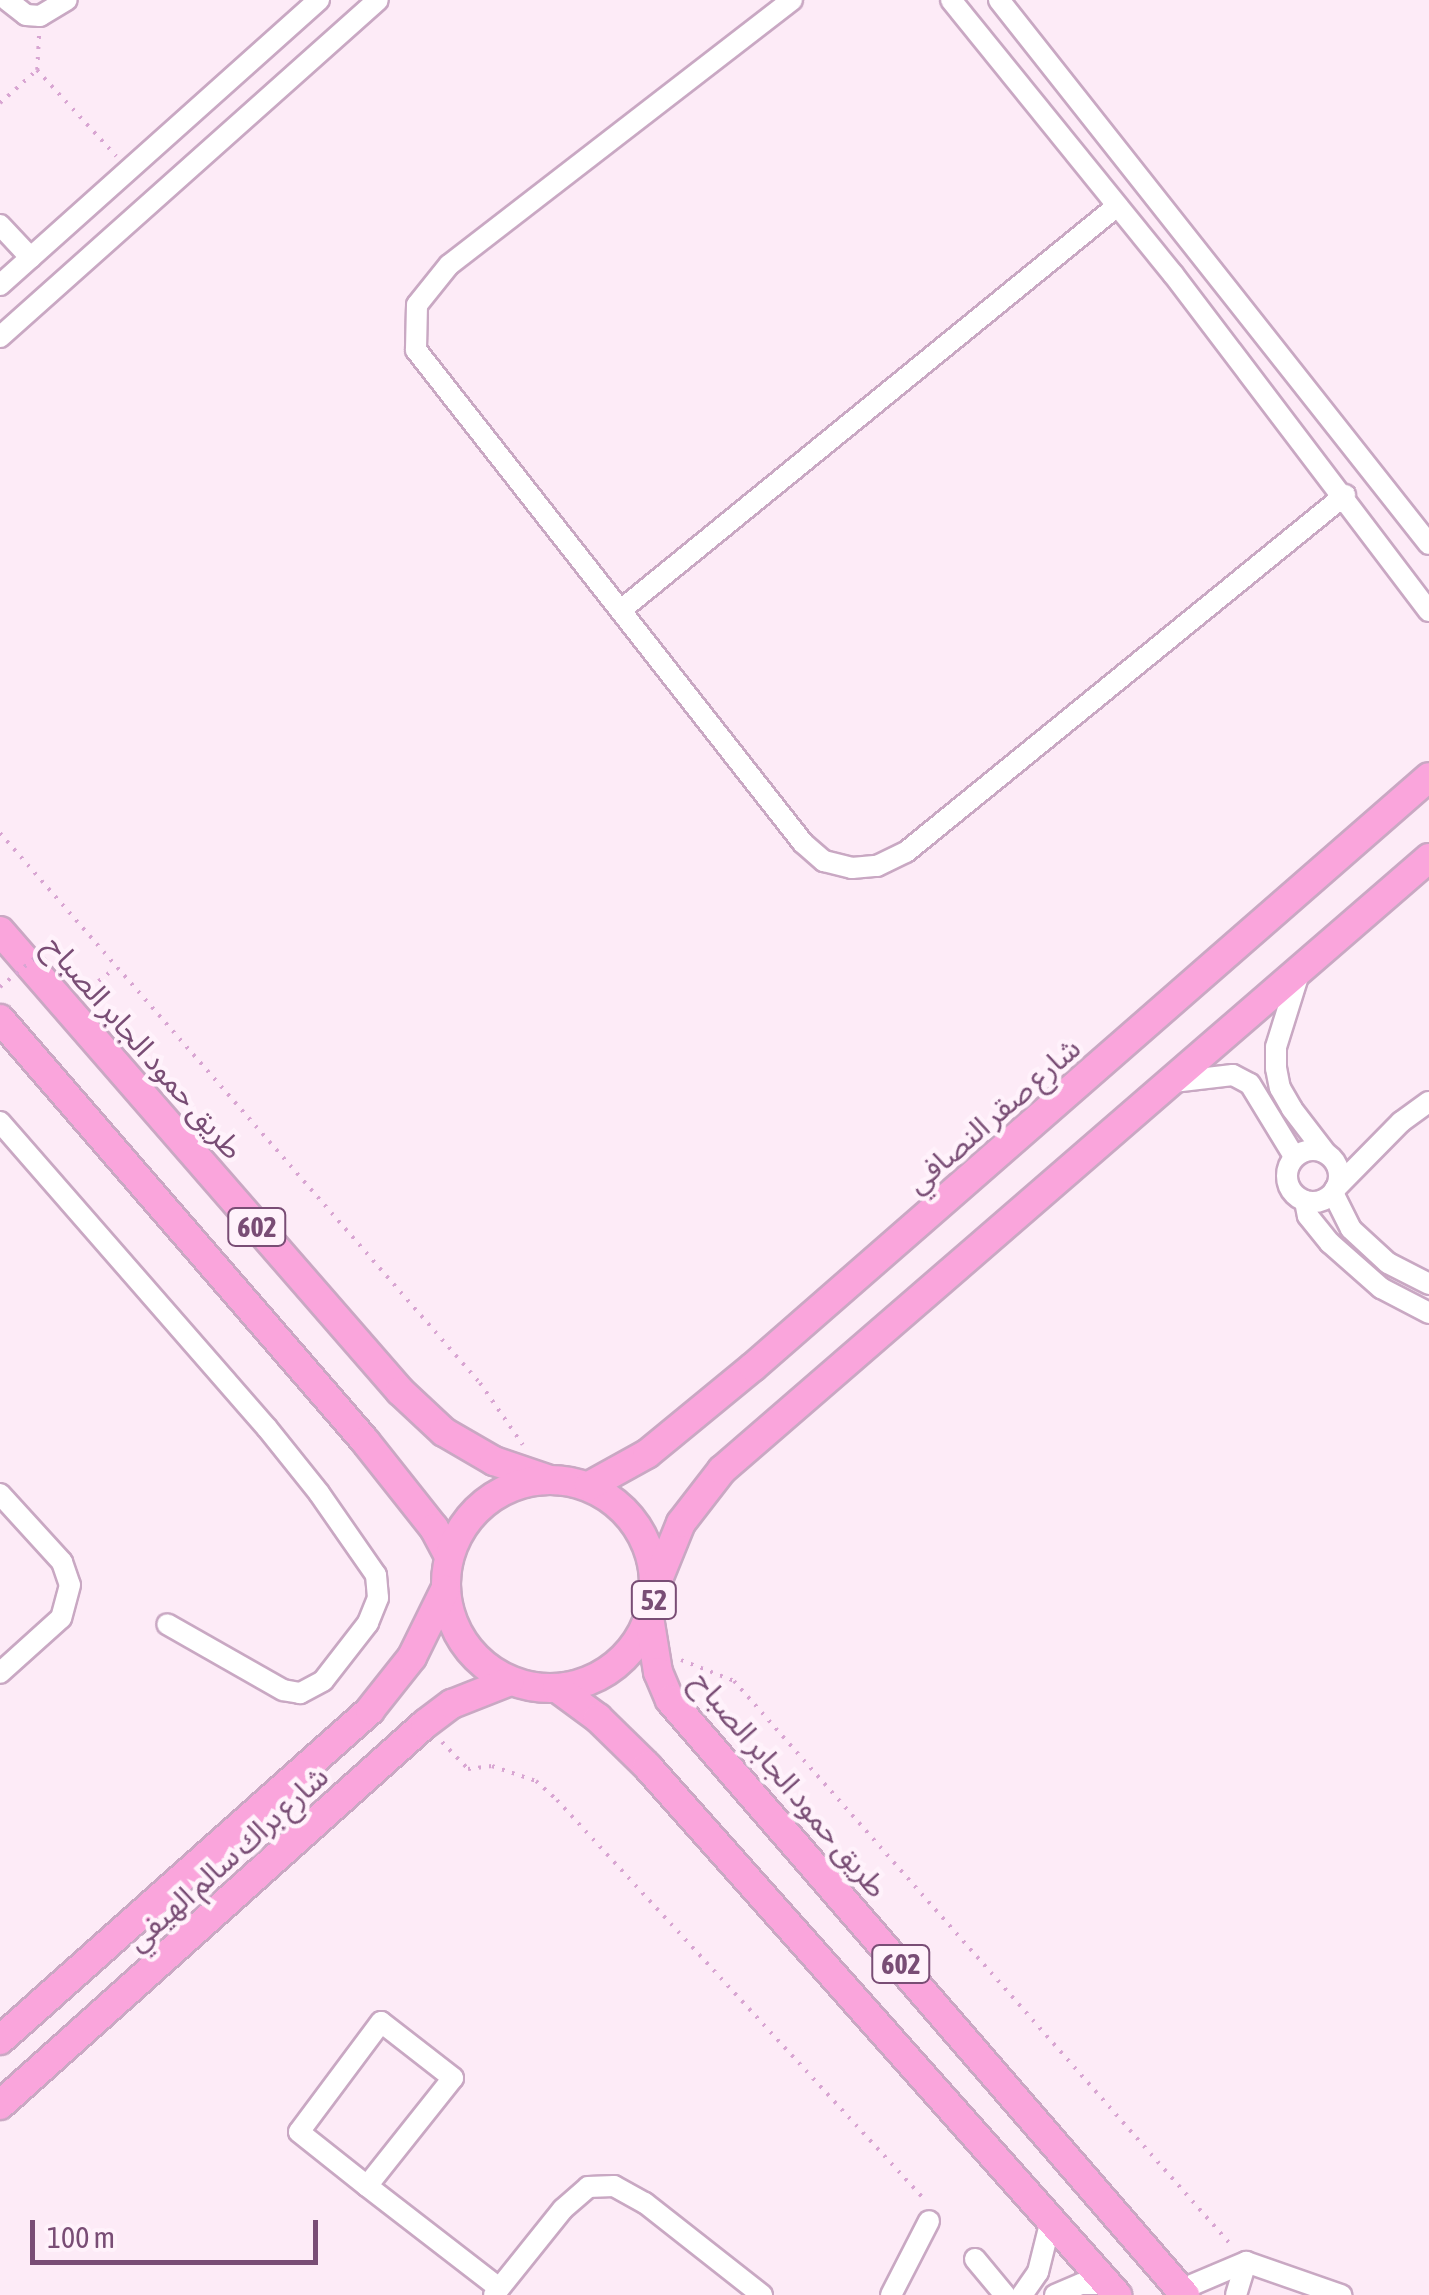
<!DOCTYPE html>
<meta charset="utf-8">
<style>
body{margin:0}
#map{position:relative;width:1429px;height:2295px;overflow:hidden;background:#fdebf7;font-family:"Asap Condensed","Noto Sans Arabic",sans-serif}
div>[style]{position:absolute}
.path>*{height:4px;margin-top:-2px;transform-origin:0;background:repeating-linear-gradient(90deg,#d8a5d2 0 2.5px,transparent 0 10.5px)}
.roads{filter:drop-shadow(2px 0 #c9a8c3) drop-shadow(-2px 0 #c9a8c3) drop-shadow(0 2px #c9a8c3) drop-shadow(0 -2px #c9a8c3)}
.minor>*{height:20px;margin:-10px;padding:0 10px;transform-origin:10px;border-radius:10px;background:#fff}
.minor>.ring{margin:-10px;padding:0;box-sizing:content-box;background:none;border:20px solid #fff;border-radius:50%}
.major>*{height:28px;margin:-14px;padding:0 14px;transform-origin:14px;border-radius:14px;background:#faa5dc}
.major>.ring{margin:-14px;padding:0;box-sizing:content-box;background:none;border:28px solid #faa5dc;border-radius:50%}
.path-bridge>*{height:4px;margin-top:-2px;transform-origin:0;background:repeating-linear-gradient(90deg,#d8a5d2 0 2.5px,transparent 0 10.5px)}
span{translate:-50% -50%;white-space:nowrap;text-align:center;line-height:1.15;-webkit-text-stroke:9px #fff2fb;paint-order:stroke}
.shield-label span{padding:2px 8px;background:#fff2fb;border:2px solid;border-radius:8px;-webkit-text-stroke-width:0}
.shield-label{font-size:28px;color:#794d75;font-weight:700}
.street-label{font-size:30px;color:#794d75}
.scale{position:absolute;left:30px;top:2220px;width:288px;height:45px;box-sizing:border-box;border:5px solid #794d75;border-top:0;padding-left:12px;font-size:30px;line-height:35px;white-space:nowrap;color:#794d75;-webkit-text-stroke:8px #fff2fb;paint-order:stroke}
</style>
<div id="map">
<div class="path">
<i style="left:39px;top:36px;width:34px;rotate:93deg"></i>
<i style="left:37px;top:70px;width:117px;rotate:47.4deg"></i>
<i style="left:0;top:103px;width:50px;rotate:-41.7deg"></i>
<i style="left:0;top:833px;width:730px;rotate:48.89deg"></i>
<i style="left:480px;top:1383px;width:75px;rotate:55.3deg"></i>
<i style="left:82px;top:994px;width:41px;rotate:-38deg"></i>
<i style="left:681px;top:1660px;width:57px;rotate:21.6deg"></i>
<i style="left:734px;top:1681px;width:753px;rotate:48.61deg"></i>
<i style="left:442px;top:1742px;width:37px;rotate:46deg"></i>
<i style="left:468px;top:1769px;width:24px;rotate:-7deg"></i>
<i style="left:492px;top:1766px;width:46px;rotate:18.8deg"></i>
<i style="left:536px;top:1781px;width:28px;rotate:42deg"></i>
<i style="left:557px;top:1800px;width:544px;rotate:47.39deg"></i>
</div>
<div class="roads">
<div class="minor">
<i style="left:7px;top:0;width:24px;rotate:38deg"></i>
<i style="left:26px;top:15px;width:14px;rotate:4deg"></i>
<i style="left:40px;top:16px;width:31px;rotate:-31deg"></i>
<i style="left:792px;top:0;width:433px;rotate:142.3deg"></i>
<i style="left:449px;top:265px;width:51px;rotate:128.7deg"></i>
<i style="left:417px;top:305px;width:45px;rotate:91.3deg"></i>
<i style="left:416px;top:350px;width:627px;rotate:51.87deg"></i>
<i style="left:803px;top:843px;width:28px;rotate:41deg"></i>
<i style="left:824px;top:861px;width:29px;rotate:14deg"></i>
<i style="left:852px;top:868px;width:25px;rotate:-5deg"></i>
<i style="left:877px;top:866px;width:32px;rotate:-26deg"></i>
<i style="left:906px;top:852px;width:566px;rotate:-39.12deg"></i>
<i style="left:951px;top:0;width:353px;rotate:51deg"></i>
<i style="left:1173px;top:274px;width:423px;rotate:52.8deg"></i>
<i style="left:999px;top:0;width:693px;rotate:51.68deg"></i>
<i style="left:0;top:225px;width:45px;rotate:46.8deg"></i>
<i style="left:0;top:285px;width:428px;rotate:-41.8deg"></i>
<i style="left:0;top:337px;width:506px;rotate:-41.72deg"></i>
<i style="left:621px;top:610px;width:640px;rotate:-39.16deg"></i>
<i style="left:1300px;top:970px;width:81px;rotate:107.3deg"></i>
<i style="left:1276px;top:1047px;width:21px;rotate:90deg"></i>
<i style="left:1276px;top:1068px;width:20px;rotate:79deg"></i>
<i style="left:1280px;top:1088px;width:24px;rotate:60deg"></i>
<i style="left:1292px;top:1109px;width:54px;rotate:52.5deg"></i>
<i style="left:1173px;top:1082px;width:60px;rotate:-6.7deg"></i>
<i style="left:1233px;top:1075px;width:19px;rotate:28deg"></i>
<i style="left:1250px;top:1084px;width:84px;rotate:58.6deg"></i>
<i style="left:0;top:1122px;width:406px;rotate:48.9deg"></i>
<i style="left:267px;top:1428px;width:83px;rotate:51.3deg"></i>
<i style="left:319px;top:1493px;width:100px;rotate:55.2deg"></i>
<i style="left:376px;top:1575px;width:23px;rotate:85deg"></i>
<i style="left:378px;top:1598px;width:27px;rotate:112deg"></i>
<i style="left:368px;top:1623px;width:73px;rotate:127.8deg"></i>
<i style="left:323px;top:1681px;width:26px;rotate:152deg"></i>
<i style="left:300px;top:1693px;width:17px;rotate:-170deg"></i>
<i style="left:283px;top:1690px;width:133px;rotate:-150.4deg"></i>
<i class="ring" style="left:1287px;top:1150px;width:32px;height:32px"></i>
<i style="left:1335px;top:1189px;width:94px;rotate:-45.4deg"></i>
<i style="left:1401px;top:1122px;width:34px;rotate:-36deg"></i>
<i style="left:1333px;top:1193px;width:40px;rotate:63.4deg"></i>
<i style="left:1351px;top:1229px;width:50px;rotate:42.6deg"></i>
<i style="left:1388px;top:1263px;width:46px;rotate:27.1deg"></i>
<i style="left:1305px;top:1201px;width:15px;rotate:79deg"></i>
<i style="left:1308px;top:1216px;width:35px;rotate:51deg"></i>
<i style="left:1330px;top:1243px;width:68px;rotate:41.4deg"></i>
<i style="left:1381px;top:1288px;width:54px;rotate:27.5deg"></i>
<i style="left:0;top:1494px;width:92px;rotate:47.6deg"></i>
<i style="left:62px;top:1562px;width:24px;rotate:71deg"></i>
<i style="left:70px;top:1585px;width:34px;rotate:105deg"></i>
<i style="left:61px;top:1618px;width:82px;rotate:138deg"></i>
<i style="left:367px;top:2186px;width:138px;rotate:-51.5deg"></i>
<i style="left:453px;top:2078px;width:91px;rotate:-142.1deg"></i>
<i style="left:381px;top:2022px;width:137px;rotate:126.7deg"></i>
<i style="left:299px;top:2132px;width:87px;rotate:38.5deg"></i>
<i style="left:367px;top:2186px;width:167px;rotate:37.7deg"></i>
<i style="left:975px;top:2259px;width:47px;rotate:50.2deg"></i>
<i style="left:1180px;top:2290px;width:72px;rotate:-23deg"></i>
<i style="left:1246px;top:2262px;width:101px;rotate:19.2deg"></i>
<i style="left:494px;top:2295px;width:110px;rotate:-51.3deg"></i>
<i style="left:563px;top:2209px;width:33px;rotate:-41deg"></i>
<i style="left:588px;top:2187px;width:26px;rotate:-2deg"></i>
<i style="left:614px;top:2186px;width:35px;rotate:29deg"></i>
<i style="left:645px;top:2203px;width:149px;rotate:38.2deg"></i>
<i style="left:891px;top:2295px;width:83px;rotate:-62.8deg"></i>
<i style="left:1022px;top:2295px;width:28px;rotate:-55deg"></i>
<i style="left:1038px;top:2272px;width:54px;rotate:-76deg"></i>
<i style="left:1055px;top:2295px;width:28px;rotate:-23deg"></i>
<i style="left:1081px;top:2284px;width:26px"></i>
<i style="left:1236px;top:2295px;width:34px;rotate:-73deg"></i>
</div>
<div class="major">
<i style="left:0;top:931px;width:610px;rotate:48.99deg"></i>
<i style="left:400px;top:1391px;width:60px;rotate:43deg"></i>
<i style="left:444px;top:1432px;width:58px;rotate:30.1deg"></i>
<i style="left:494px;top:1461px;width:56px;rotate:18.8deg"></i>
<i style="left:0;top:1019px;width:558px;rotate:49.14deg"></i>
<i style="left:365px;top:1441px;width:111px;rotate:51.6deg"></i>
<i style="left:434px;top:1528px;width:32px;rotate:62deg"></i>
<i class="ring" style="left:446px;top:1480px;width:180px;height:180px"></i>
<i style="left:589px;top:1486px;width:66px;rotate:-28.9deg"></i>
<i style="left:647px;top:1454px;width:137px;rotate:-39.4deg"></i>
<i style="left:753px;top:1367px;width:897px;rotate:-41.11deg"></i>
<i style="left:655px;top:1587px;width:69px;rotate:-67.9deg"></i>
<i style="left:681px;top:1523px;width:67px;rotate:-52.3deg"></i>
<i style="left:722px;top:1470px;width:935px;rotate:-40.88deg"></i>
<i style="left:649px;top:1617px;width:56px;rotate:80.7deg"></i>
<i style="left:658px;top:1672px;width:30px;rotate:67deg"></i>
<i style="left:670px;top:1700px;width:787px;rotate:49.12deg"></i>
<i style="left:557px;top:1688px;width:51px;rotate:36.2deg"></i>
<i style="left:598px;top:1718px;width:69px;rotate:44.4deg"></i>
<i style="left:647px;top:1766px;width:708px;rotate:48.38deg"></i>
<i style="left:0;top:2040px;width:496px;rotate:-41.7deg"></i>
<i style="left:370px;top:1710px;width:68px;rotate:-51.6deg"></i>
<i style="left:412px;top:1657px;width:75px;rotate:-63.8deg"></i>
<i style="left:0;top:2105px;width:571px;rotate:-41.88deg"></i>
<i style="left:425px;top:1724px;width:34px;rotate:-37deg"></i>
<i style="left:452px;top:1704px;width:62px;rotate:-21.6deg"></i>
</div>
</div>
<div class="path-bridge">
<i style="left:0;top:987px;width:53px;rotate:-39.7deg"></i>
</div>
<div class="shield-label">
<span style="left:257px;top:1227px">602</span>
<span style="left:654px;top:1600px">52</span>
<span style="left:901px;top:1964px">602</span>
</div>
<div class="street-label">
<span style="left:144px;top:1047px;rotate:49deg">طريق حمود الجابر الصباح</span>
<span style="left:993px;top:1115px;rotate:-41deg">شارع صقر النصافي</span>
<span style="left:790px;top:1784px;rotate:50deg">طريق حمود الجابر الصباح</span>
<span style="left:227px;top:1858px;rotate:-42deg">شارع براك سالم الهيفي</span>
</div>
<div class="scale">100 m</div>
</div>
